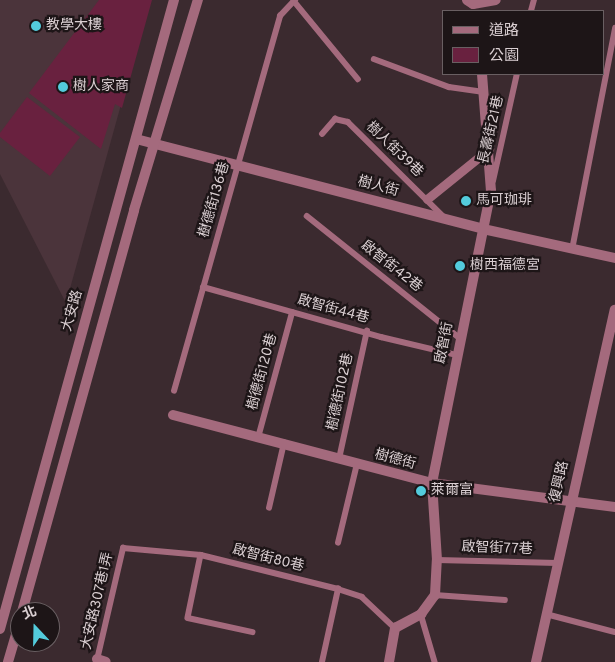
<!DOCTYPE html>
<meta charset="utf-8">
<style>
body{margin:0}
#map{position:relative;width:615px;height:662px;overflow:hidden;background:#3b2a2f;font-family:Overpass,"Noto Sans TC",sans-serif}
div>[style]{position:absolute}
.built>*{inset:0;background:#4b343b}
.green>*{inset:0;background:#69213f}
.service>*{height:5.5px;margin:-2.75px;padding:0 2.75px;transform-origin:2.75px;border-radius:2.75px;background:#a46a7d}
.pedestrian>*{height:9px;margin:-4.5px;padding:0 4.5px;transform-origin:4.5px;border-radius:4.5px;background:#a46a7d}
.minor>*{height:10px;margin:-5px;padding:0 5px;transform-origin:5px;border-radius:5px;background:#a46a7d}
.tertiary>*{height:10px;margin:-5px;padding:0 5px;transform-origin:5px;border-radius:5px;background:#a46a7d}
.dots>*{width:14px;height:14px;translate:-50% -50%;box-sizing:border-box;border:2px solid #1d1517;border-radius:50%}
span{translate:-50% -50%;white-space:nowrap;text-align:center;line-height:1.15;-webkit-text-stroke:4.5px #1d1517;paint-order:stroke}
.poi-label{font-size:14px;color:#dacfd2}
.left{translate:0 -50%;text-align:left}
.street-label{font-size:14px;color:#dacfd2}
.legend{position:absolute;left:442px;top:10px;width:162px;height:65px;box-sizing:border-box;background:#1d1517;border:1px solid #695f62;margin:0;padding:6px 9px;list-style:none;font-size:15px;color:#dacfd2}
.legend li{display:flex;align-items:center;gap:10px;height:25px}
.legend b{width:25px;border:1px solid #695f62}
.north{position:absolute;left:10px;top:602px;width:50px;height:50px;box-sizing:border-box;background:#1d1517;border:1px solid #695f62;border-radius:50%;rotate:339deg;font-size:14px;font-weight:700;line-height:20px;text-align:center;color:#dacfd2}
.north::after{content:'';display:block;margin:auto;width:18px;height:22px;background:#53cbdc;clip-path:polygon(50% 0,100% 100%,50% 72%,0 100%)}
</style>
<div id="map">
<div class="built">
<i style="clip-path:polygon(0 0,150px 0,66px 303px,0 174px)"></i>
</div>
<div class="green">
<i style="clip-path:polygon(99px 0,152px 0,122px 108px,115px 104px,101px 149px,29px 93px)"></i>
<i style="clip-path:polygon(27px 97px,80px 137px,50px 176px,0 137px,0 133px)"></i>
</div>
<div class="service">
<i style="left:294px;top:1px;width:101px;rotate:50.6deg"></i>
<i style="left:531px;top:11px;width:11px;rotate:-75deg"></i>
<i style="left:374px;top:59px;width:80px;rotate:20.5deg"></i>
<i style="left:449px;top:87px;width:35px;rotate:8deg"></i>
<i style="left:322px;top:134px;width:20px;rotate:-49deg"></i>
<i style="left:335px;top:119px;width:13px;rotate:13deg"></i>
<i style="left:348px;top:122px;width:136px;rotate:44.7deg"></i>
<i style="left:493px;top:181px;width:110px;rotate:-77.4deg"></i>
<i style="left:307px;top:216px;width:196px;rotate:38.6deg"></i>
<i style="left:572px;top:250px;width:226px;rotate:-79deg"></i>
<i style="left:203px;top:287px;width:185px;rotate:15.7deg"></i>
<i style="left:381px;top:337px;width:78px;rotate:13.3deg"></i>
<i style="left:174px;top:391px;width:390px;rotate:-74.2deg"></i>
<i style="left:280px;top:16px;width:22px;rotate:-47deg"></i>
<i style="left:258px;top:438px;width:130px;rotate:-74.8deg"></i>
<i style="left:339px;top:459px;width:131px;rotate:-77.7deg"></i>
<i style="left:269px;top:508px;width:67px;rotate:-77deg"></i>
<i style="left:338px;top:543px;width:81px;rotate:-76.5deg"></i>
<i style="left:201px;top:555px;width:64px;rotate:101.7deg"></i>
<i style="left:188px;top:618px;width:66px;rotate:12.3deg"></i>
<i style="left:437px;top:560px;width:120px;rotate:1.4deg"></i>
<i style="left:435px;top:595px;width:70px;rotate:4.1deg"></i>
<i style="left:421px;top:614px;width:50px;rotate:73.7deg"></i>
<i style="left:546px;top:614px;width:71px;rotate:14.6deg"></i>
<i style="left:97px;top:660px;width:115px;rotate:-76.9deg"></i>
<i style="left:123px;top:548px;width:78px;rotate:5.1deg"></i>
<i style="left:201px;top:555px;width:141px;rotate:13.9deg"></i>
<i style="left:338px;top:589px;width:25px;rotate:18deg"></i>
<i style="left:362px;top:597px;width:45px;rotate:43.2deg"></i>
<i style="left:322px;top:662px;width:75px;rotate:-77.6deg"></i>
</div>
<div class="pedestrian">
<i style="left:427px;top:199px;width:80px;rotate:-38.9deg"></i>
</div>
<div class="minor">
<i style="left:467px;top:0;width:7px;rotate:34deg"></i>
<i style="left:473px;top:4px;width:23px;rotate:-10deg"></i>
<i style="left:136px;top:139px;width:358px;rotate:14.5deg"></i>
<i style="left:483px;top:229px;width:135px;rotate:12.4deg"></i>
<i style="left:173px;top:415px;width:268px;rotate:14.7deg"></i>
<i style="left:432px;top:483px;width:185px;rotate:7.5deg"></i>
<i style="left:97px;top:659px;width:9px;rotate:18deg"></i>
<i style="left:389px;top:662px;width:35px;rotate:-80deg"></i>
<i style="left:395px;top:628px;width:30px;rotate:-28deg"></i>
<i style="left:421px;top:614px;width:24px;rotate:-54deg"></i>
<i style="left:435px;top:595px;width:35px;rotate:-87deg"></i>
<i style="left:437px;top:560px;width:77px;rotate:-93.7deg"></i>
<i style="left:432px;top:483px;width:298px;rotate:-78.6deg"></i>
<i style="left:491px;top:191px;width:117px;rotate:-94.4deg"></i>
<i style="left:536px;top:662px;width:361px;rotate:-77.4deg"></i>
</div>
<div class="tertiary">
<i style="left:22px;top:612px;width:417px;rotate:-74.4deg"></i>
<i style="left:134px;top:210px;width:220px;rotate:-73.1deg"></i>
<i style="left:0;top:629px;width:653px;rotate:-74.54deg"></i>
<i style="left:8px;top:662px;width:43px;rotate:-73.7deg"></i>
</div>
<div class="dots">
<i style="left:36px;top:26px;background:#53cbdc"></i>
<i style="left:63px;top:87px;background:#53cbdc"></i>
<i style="left:466px;top:201px;background:#53cbdc"></i>
<i style="left:460px;top:266px;background:#53cbdc"></i>
<i style="left:421px;top:491px;background:#53cbdc"></i>
</div>
<div class="poi-label">
<span class="left" style="left:46px;top:26px">教學大樓</span>
<span class="left" style="left:73px;top:87px">樹人家商</span>
<span class="left" style="left:476px;top:201px">馬可珈琲</span>
<span class="left" style="left:470px;top:266px">樹西福德宮</span>
<span class="left" style="left:431px;top:491px">萊爾富</span>
</div>
<div class="street-label">
<span style="left:492px;top:130px;rotate:-77deg">長壽街21巷</span>
<span style="left:394px;top:150px;rotate:44deg">樹人街39巷</span>
<span style="left:378px;top:187px;rotate:15deg">樹人街</span>
<span style="left:215px;top:200px;rotate:-74deg">樹德街136巷</span>
<span style="left:391px;top:267px;rotate:38deg">啟智街42巷</span>
<span style="left:333px;top:310px;rotate:15deg">啟智街44巷</span>
<span style="left:73px;top:311px;rotate:-74deg">大安路</span>
<span style="left:445px;top:343px;rotate:-79deg">啟智街</span>
<span style="left:263px;top:372px;rotate:-75deg">樹德街120巷</span>
<span style="left:341px;top:392px;rotate:-78deg">樹德街102巷</span>
<span style="left:395px;top:460px;rotate:15deg">樹德街</span>
<span style="left:560px;top:482px;rotate:-77deg">復興路</span>
<span style="left:497px;top:549px;rotate:2deg">啟智街77巷</span>
<span style="left:268px;top:559px;rotate:14deg">啟智街80巷</span>
<span style="left:98px;top:601px;rotate:-77deg">大安路307巷1弄</span>
</div>
<ul class="legend">
<li><b style="height:6px;background:#a46a7d"></b>道路</li>
<li><b style="height:14px;background:#69213f"></b>公園</li>
</ul>
<div class="north">北</div>
</div>
